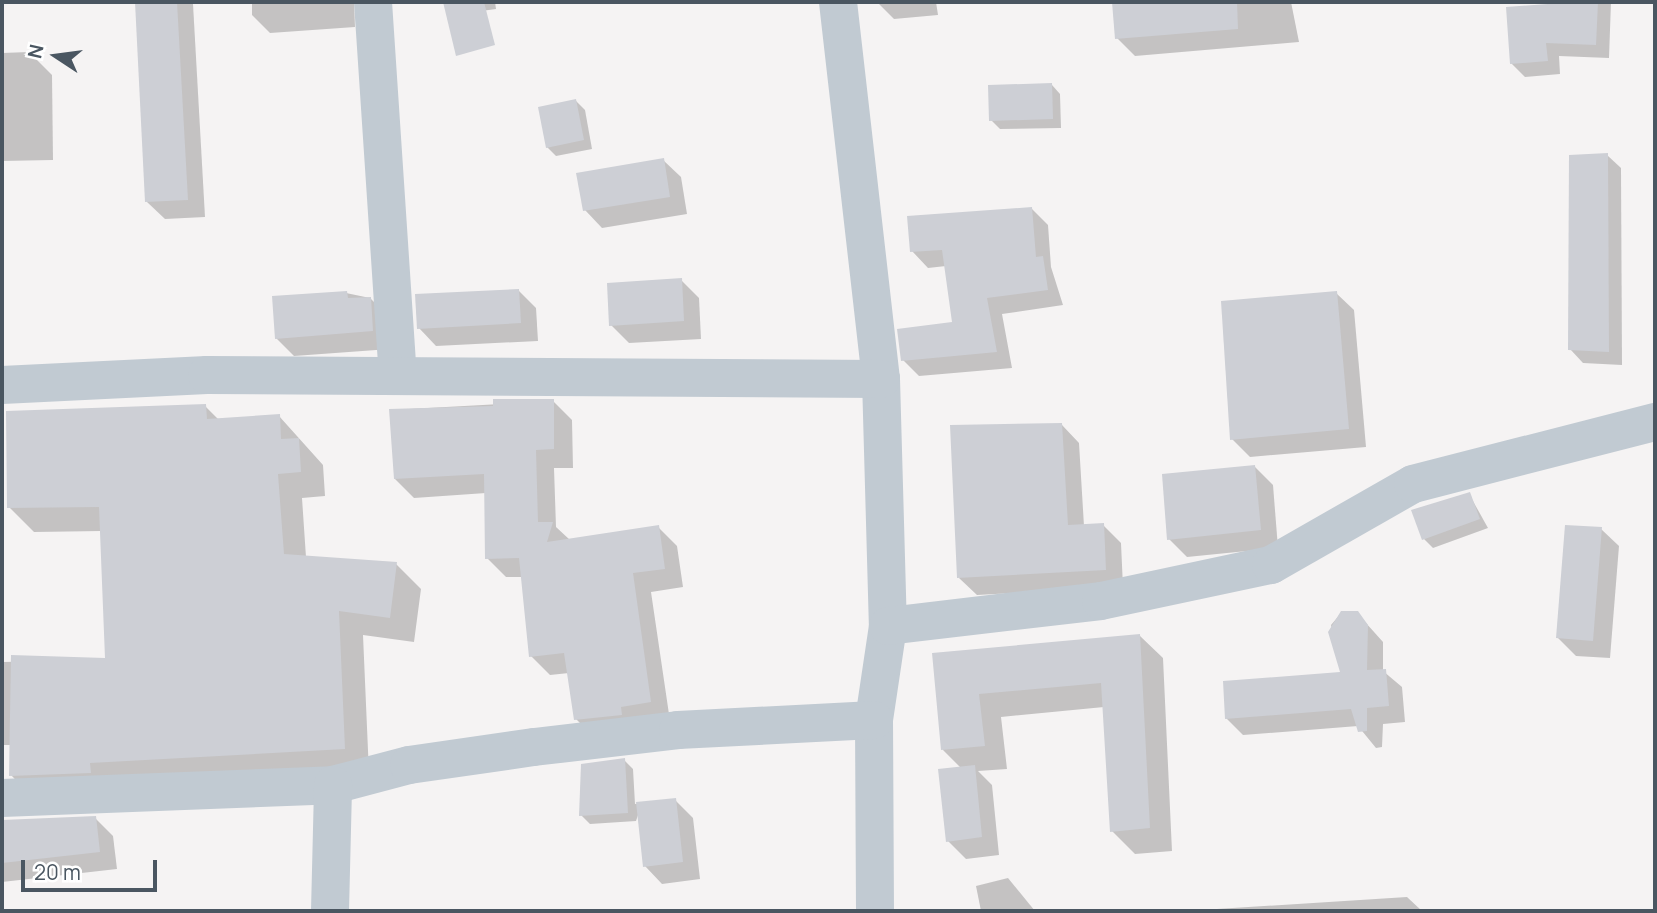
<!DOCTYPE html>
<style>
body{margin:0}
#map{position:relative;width:1657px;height:913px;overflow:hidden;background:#f5f3f3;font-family:Manrope,sans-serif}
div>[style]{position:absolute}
.shadow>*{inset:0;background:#0003}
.building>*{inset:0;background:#cdcfd5}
.minor>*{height:38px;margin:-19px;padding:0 19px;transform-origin:19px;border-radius:19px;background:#c1cad2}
span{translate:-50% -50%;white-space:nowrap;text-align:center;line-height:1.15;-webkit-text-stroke:7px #fff;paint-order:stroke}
.frame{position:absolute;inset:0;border:4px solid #4a5661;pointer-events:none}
.north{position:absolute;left:21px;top:21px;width:70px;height:70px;-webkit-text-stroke:5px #fff;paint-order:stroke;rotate:283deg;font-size:19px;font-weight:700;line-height:28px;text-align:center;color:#4a5661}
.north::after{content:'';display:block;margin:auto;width:24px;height:32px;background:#4a5661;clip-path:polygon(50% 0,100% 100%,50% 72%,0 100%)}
.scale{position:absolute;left:21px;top:860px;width:136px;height:32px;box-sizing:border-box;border:4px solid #4a5661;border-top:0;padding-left:9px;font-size:21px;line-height:24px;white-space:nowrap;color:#4a5661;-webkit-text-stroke:5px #fff;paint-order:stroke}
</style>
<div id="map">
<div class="shadow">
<i style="clip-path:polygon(136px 2px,193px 4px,205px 217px,165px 219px,147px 202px)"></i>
<i style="clip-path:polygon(252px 2px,354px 2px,355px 27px,270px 33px,252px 15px)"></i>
<i style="clip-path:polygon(448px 2px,495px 2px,496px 9px,459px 14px)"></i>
<i style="clip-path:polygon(877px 2px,936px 2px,938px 15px,894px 19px)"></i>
<i style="clip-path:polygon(1291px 2px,1299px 42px,1135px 56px,1117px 38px,1114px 3px)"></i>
<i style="clip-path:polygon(1563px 2px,1611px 2px,1609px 58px,1559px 56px,1560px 74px,1525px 77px,1511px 63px)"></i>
<i style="clip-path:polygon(29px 52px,52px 75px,53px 160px,2px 161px,2px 53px)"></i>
<i style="clip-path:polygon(1052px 85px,1060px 94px,1061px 128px,1000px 129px,991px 120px)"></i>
<i style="clip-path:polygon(576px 101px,585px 110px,592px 149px,556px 156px,547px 147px)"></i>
<i style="clip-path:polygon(1607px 155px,1621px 168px,1622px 365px,1583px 363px,1570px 349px)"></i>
<i style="clip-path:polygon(663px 160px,681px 177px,687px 214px,602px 228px,585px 210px)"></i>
<i style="clip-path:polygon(1032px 209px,1048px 225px,1051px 267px,1063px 305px,1002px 314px,1012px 368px,919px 376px,903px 360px,954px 324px,946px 266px,928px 268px,912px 251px)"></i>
<i style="clip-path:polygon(681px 280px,699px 298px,701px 339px,629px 343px,611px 325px)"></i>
<i style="clip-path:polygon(518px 290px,536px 308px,538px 341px,436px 346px,419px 328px)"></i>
<i style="clip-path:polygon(346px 293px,370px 298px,388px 316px,390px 349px,294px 356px,276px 338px)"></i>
<i style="clip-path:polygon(1336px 293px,1354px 310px,1366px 447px,1250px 457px,1232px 439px)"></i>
<i style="clip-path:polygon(553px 401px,572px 420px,573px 468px,554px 468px,556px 527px,570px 540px,658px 527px,677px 546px,683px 587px,651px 592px,670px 721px,595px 738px,576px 719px,569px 673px,550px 675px,531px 656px,522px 577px,506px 577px,487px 558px,486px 493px,414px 498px,395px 479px,391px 410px)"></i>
<i style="clip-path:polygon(205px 406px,219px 420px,279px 416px,323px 465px,325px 496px,302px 498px,306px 557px,396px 564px,421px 589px,414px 642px,363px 635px,369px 773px,35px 800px,11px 775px,11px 745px,2px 745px,2px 662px,107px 660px,102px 531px,34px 532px,9px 507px)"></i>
<i style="clip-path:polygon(1062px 425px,1079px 443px,1084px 526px,1103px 525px,1121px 543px,1123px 587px,977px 595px,959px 578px)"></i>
<i style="clip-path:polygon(1255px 467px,1273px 485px,1278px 548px,1187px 557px,1169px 539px)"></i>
<i style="clip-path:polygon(1469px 494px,1488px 528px,1433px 548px,1424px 539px)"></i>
<i style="clip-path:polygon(1601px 529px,1619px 546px,1610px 658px,1576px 656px,1558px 638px)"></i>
<i style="clip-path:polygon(1342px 612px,1357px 613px,1383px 642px,1383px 671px,1402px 687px,1405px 722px,1383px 724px,1382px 747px,1376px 748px,1358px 726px,1243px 735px,1226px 718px,1342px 674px,1331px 625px)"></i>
<i style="clip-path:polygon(1140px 636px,1163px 658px,1172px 851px,1135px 854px,1112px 831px,1104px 707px,1001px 717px,1007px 769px,978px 771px,992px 785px,999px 855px,966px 859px,948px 841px,962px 769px,943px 750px,934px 655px)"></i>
<i style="clip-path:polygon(624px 760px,633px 769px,635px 804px,675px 800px,693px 818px,700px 879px,662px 884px,645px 866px,639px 812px,636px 821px,590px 824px,581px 815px,582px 765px)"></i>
<i style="clip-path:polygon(95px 818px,113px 836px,117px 869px,2px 882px,2px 821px)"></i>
<i style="clip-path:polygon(1008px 878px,1035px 911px,981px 911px,976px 886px)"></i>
<i style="clip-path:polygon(1407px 897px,1422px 911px,1185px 911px)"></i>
</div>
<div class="building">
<i style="clip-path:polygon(135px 2px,177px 2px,188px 200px,145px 202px)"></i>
<i style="clip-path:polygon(443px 2px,484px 2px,495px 45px,456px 56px)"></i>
<i style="clip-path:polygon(1112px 2px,1237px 2px,1238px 29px,1115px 39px)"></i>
<i style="clip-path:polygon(1574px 2px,1598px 2px,1596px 45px,1546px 43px,1548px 61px,1510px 64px,1506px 7px)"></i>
<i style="clip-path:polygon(1052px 83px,1053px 119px,989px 121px,988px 85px)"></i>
<i style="clip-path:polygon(576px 99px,584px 140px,546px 148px,538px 107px)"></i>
<i style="clip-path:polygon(1608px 153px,1609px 352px,1568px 350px,1569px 155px)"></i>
<i style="clip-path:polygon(664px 158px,670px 197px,583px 211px,576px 173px)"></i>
<i style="clip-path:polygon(1032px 207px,1036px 257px,1043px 256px,1048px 290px,987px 298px,997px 352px,901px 361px,897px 329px,952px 322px,942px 250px,910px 252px,907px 216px)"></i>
<i style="clip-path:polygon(682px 278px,684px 321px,609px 326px,607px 283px)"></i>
<i style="clip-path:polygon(519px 289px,521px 323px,417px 329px,415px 294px)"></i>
<i style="clip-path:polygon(347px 291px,348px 298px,371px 297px,373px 331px,275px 339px,272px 296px)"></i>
<i style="clip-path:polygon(1337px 291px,1349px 429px,1230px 440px,1221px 301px)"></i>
<i style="clip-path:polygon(493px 399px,554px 399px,554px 449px,536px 450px,538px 522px,553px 522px,547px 542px,659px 525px,665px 569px,633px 573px,651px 702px,621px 707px,622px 715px,574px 720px,564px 653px,529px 657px,519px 558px,485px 559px,484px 474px,394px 479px,389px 409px,493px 406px)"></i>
<i style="clip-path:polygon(206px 404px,207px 419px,280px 414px,281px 439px,299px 438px,301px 472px,278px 474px,284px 554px,397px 562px,390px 618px,339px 611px,345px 749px,90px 763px,91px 773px,9px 776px,11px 655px,105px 658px,99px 507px,7px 508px,6px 411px)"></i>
<i style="clip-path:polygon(1062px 423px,1068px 525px,1104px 523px,1106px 570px,957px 578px,950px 425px)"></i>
<i style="clip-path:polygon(1255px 465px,1261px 530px,1167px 540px,1162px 474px)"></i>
<i style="clip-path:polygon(1470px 492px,1480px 519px,1422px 540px,1411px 510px)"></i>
<i style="clip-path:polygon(1565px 525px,1602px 527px,1593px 641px,1556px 638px)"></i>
<i style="clip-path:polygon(1341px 611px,1358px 611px,1368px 625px,1367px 670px,1386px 669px,1389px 706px,1367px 708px,1367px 731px,1358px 732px,1351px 709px,1225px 719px,1223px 681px,1340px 672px,1328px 632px)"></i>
<i style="clip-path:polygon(1140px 634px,1150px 828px,1110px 832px,1101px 683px,979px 694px,985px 746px,941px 750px,932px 653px)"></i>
<i style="clip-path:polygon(625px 758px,628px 813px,579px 816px,581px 764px)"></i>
<i style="clip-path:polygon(975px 765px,982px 837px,946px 842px,938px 769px)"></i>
<i style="clip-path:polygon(676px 798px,683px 862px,643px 867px,636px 802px)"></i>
<i style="clip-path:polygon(96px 816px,100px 852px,2px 863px,2px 820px)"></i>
</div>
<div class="minor">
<i style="left:373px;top:2px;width:374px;rotate:86.2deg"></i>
<i style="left:838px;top:2px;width:379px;rotate:83.5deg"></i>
<i style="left:881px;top:379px;width:247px;rotate:88.4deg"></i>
<i style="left:888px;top:626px;width:95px;rotate:98.5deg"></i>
<i style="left:874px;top:720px;width:191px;rotate:89.7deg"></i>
<i style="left:2px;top:385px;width:205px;rotate:-2.8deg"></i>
<i style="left:207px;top:375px;width:674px;rotate:0.34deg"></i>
<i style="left:888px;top:626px;width:214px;rotate:-6.7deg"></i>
<i style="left:1101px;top:601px;width:174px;rotate:-12deg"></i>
<i style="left:1271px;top:565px;width:163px;rotate:-29.7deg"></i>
<i style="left:1413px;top:484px;width:250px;rotate:-14.4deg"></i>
<i style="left:2px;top:798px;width:331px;rotate:-2.2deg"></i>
<i style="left:333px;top:785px;width:79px;rotate:-14.7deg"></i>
<i style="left:409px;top:765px;width:126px;rotate:-8.2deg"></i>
<i style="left:534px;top:747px;width:145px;rotate:-6.7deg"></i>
<i style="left:678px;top:730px;width:196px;rotate:-2.9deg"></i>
<i style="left:330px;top:911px;width:126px;rotate:-88.6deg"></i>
</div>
<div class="frame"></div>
<div class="north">N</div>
<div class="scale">20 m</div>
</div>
